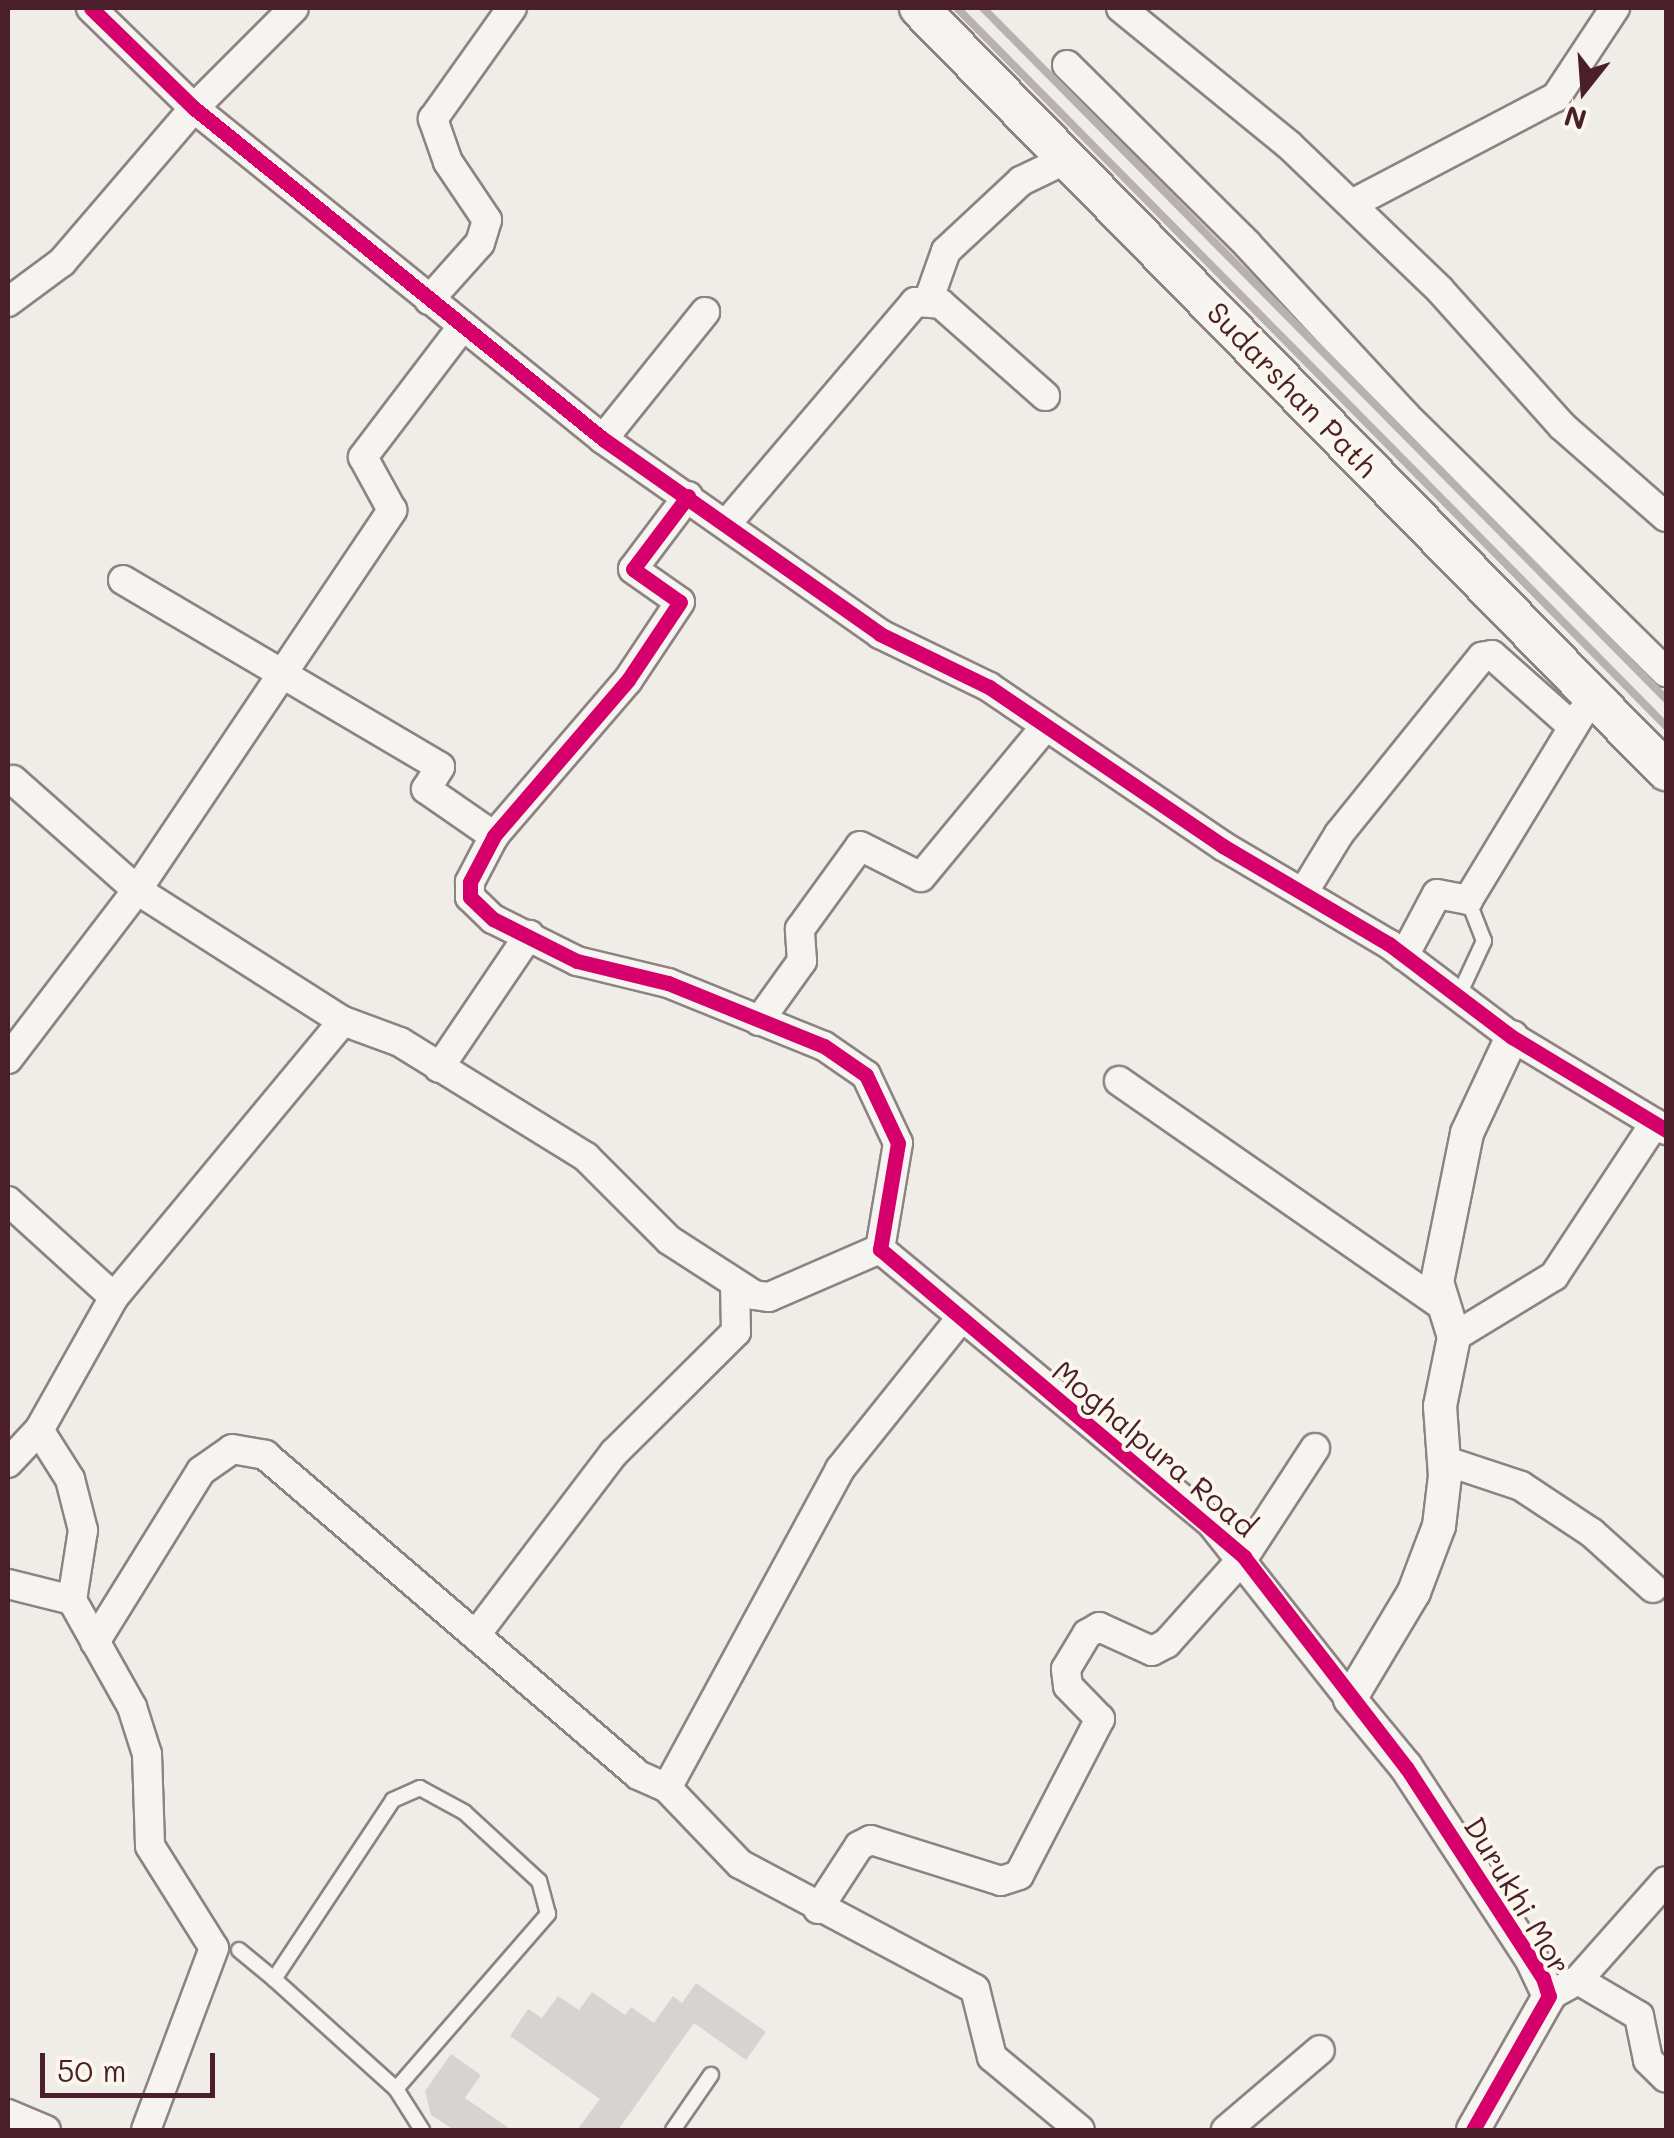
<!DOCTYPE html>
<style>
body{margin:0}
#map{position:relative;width:1674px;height:2138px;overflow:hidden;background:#f0ede8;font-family:Mali,sans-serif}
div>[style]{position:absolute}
.building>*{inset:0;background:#d7d3d0}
.roads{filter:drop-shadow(2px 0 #8d8383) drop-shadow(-2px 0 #8d8383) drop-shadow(0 2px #8d8383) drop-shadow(0 -2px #8d8383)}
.service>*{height:14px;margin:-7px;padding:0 7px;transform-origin:7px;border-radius:7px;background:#f5f4f0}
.minor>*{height:28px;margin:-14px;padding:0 14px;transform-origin:14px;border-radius:14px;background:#f5f4f0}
.tertiary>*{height:32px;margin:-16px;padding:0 16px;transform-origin:16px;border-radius:16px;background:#f5f4f0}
.secondary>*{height:38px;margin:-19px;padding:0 19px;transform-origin:19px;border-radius:19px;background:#f5f4f0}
.rail>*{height:8px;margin:-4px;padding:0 4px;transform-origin:4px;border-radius:4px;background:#b7b2b0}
.cycleway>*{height:15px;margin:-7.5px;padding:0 7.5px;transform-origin:7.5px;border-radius:7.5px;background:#d6006c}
span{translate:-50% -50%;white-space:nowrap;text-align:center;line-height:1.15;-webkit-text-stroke:8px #fbf7ec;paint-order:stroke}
.street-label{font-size:30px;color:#4a1f2b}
.frame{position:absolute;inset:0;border:10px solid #4a1f2b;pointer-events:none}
.north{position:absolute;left:1534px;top:40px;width:100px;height:100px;-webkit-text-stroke:8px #fbf7ec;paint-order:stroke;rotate:197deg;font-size:28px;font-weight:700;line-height:40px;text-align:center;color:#4a1f2b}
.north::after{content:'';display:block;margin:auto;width:35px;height:45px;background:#4a1f2b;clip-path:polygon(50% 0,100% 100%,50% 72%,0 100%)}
.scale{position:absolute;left:40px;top:2053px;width:175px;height:45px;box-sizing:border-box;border:5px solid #4a1f2b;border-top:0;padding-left:12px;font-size:30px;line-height:35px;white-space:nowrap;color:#4a1f2b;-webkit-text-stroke:8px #fbf7ec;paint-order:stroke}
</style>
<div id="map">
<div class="building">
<i style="clip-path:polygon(696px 1983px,766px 2032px,746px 2060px,694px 2023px,618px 2130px,577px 2130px,600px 2099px,510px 2036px,528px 2009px,542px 2018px,558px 1996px,579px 2010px,592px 1992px,625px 2015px,631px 2007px,654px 2023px,673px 1996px,682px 2003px)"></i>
<i style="clip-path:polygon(451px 2054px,481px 2075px,465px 2098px,512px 2130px,454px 2130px,431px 2115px,425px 2091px)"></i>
</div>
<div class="roads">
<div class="service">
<i style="left:1458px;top:997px;width:62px;rotate:-65.1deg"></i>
<i style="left:1484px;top:941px;width:44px;rotate:-111.3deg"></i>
<i style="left:239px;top:1950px;width:45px;rotate:39.6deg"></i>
<i style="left:396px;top:2089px;width:232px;rotate:-49deg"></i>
<i style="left:548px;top:1914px;width:34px;rotate:-105deg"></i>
<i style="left:539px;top:1881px;width:102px;rotate:-137.4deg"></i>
<i style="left:464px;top:1812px;width:50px;rotate:-151.4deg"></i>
<i style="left:420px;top:1788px;width:30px;rotate:156deg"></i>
<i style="left:393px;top:1800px;width:215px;rotate:123.6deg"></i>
<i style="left:274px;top:1979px;width:164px;rotate:42deg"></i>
<i style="left:396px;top:2089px;width:49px;rotate:57.6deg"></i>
<i style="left:673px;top:2130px;width:67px;rotate:-55.4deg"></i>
</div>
<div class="minor">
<i style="left:91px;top:8px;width:144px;rotate:44.2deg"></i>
<i style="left:194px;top:108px;width:526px;rotate:38.98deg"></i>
<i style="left:603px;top:439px;width:339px;rotate:35.1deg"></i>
<i style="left:880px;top:634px;width:121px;rotate:25.9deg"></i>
<i style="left:989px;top:687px;width:283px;rotate:34.2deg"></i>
<i style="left:1223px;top:846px;width:193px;rotate:30.6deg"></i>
<i style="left:1389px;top:944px;width:154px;rotate:37.1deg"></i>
<i style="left:1512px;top:1037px;width:180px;rotate:31.1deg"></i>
<i style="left:1121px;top:8px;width:217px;rotate:39.2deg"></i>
<i style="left:1289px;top:145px;width:209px;rotate:43.8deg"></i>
<i style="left:1440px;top:290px;width:183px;rotate:48.1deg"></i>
<i style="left:1562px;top:426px;width:138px;rotate:41.2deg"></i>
<i style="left:1067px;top:65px;width:254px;rotate:44.8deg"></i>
<i style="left:1247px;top:244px;width:234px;rotate:47.2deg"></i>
<i style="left:1406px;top:416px;width:365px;rotate:44.6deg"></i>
<i style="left:1352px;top:204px;width:230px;rotate:-27.7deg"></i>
<i style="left:1556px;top:97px;width:107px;rotate:-56.5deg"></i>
<i style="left:929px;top:299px;width:51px;rotate:-70.5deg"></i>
<i style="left:946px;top:251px;width:103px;rotate:-43deg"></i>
<i style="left:1021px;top:181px;width:51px;rotate:-25.6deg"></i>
<i style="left:429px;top:300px;width:76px;rotate:-48.2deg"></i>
<i style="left:480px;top:243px;width:24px;rotate:-73deg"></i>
<i style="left:487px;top:220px;width:70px;rotate:-123.9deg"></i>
<i style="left:448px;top:162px;width:46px;rotate:-109.2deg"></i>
<i style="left:433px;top:119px;width:136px;rotate:-54.6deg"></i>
<i style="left:8px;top:302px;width:67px;rotate:-36.5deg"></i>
<i style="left:62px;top:262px;width:203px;rotate:-49.4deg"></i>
<i style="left:194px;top:108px;width:141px;rotate:-45deg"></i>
<i style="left:603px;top:439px;width:163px;rotate:-51.2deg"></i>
<i style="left:688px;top:496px;width:91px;rotate:127deg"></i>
<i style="left:633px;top:569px;width:57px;rotate:35.1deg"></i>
<i style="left:680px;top:602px;width:94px;rotate:123.7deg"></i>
<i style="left:628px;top:680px;width:206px;rotate:130.7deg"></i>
<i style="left:494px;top:836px;width:52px;rotate:117.6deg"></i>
<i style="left:470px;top:882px;width:15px;rotate:90deg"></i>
<i style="left:470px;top:897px;width:32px;rotate:44deg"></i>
<i style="left:493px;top:919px;width:94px;rotate:26.6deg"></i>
<i style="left:577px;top:961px;width:94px;rotate:13.6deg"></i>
<i style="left:668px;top:983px;width:168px;rotate:22deg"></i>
<i style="left:824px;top:1046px;width:51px;rotate:34.6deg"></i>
<i style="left:866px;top:1075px;width:75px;rotate:64.8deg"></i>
<i style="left:898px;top:1143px;width:108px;rotate:99.6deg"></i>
<i style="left:880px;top:1249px;width:431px;rotate:39.6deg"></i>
<i style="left:1212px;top:1524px;width:223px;rotate:51.7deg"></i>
<i style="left:728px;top:522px;width:289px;rotate:-49.6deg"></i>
<i style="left:915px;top:302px;width:26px;rotate:4deg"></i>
<i style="left:941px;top:304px;width:139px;rotate:41.5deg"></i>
<i style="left:123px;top:580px;width:368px;rotate:30.5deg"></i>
<i style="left:440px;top:767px;width:26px;rotate:122deg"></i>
<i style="left:426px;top:789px;width:83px;rotate:34.7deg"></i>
<i style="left:13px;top:780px;width:166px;rotate:41.6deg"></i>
<i style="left:137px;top:890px;width:458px;rotate:-56.1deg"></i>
<i style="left:392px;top:510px;width:60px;rotate:-118.7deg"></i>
<i style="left:363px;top:457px;width:163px;rotate:-52.7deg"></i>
<i style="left:1303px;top:893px;width:69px;rotate:-58.6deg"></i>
<i style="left:1339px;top:834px;width:228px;rotate:-51.1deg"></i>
<i style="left:1482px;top:657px;width:10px;rotate:-11deg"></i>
<i style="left:1492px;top:655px;width:108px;rotate:41.6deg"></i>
<i style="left:1404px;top:956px;width:70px;rotate:-62deg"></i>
<i style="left:1437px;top:894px;width:32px;rotate:11deg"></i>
<i style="left:1468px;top:900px;width:218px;rotate:-58.7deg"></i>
<i style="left:343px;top:1021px;width:61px;rotate:20.2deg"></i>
<i style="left:400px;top:1042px;width:219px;rotate:31.7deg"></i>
<i style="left:586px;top:1157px;width:117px;rotate:45deg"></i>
<i style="left:669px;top:1240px;width:101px;rotate:32.9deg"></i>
<i style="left:754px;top:1295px;width:15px;rotate:8deg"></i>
<i style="left:769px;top:1297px;width:121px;rotate:-23.4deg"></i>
<i style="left:759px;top:1021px;width:74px;rotate:-54.4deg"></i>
<i style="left:802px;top:961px;width:32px;rotate:-94deg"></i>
<i style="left:800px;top:929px;width:102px;rotate:-54.1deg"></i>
<i style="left:860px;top:846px;width:68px;rotate:26.9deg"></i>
<i style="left:921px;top:877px;width:196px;rotate:-50.4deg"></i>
<i style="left:8px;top:1059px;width:213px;rotate:-52.6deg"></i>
<i style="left:137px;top:890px;width:244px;rotate:32.5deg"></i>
<i style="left:343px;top:1021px;width:359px;rotate:129.7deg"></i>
<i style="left:114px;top:1297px;width:153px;rotate:119.4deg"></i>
<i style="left:439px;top:1068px;width:161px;rotate:-55.9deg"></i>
<i style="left:1119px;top:1081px;width:394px;rotate:34.8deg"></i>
<i style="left:8px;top:1201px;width:143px;rotate:42.2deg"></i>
<i style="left:1454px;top:1337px;width:117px;rotate:-31.4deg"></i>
<i style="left:1554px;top:1276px;width:183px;rotate:-56.6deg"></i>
<i style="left:1443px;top:1460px;width:82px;rotate:18.4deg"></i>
<i style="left:1521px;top:1486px;width:85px;rotate:33.5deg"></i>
<i style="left:1592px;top:1533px;width:82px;rotate:42deg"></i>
<i style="left:8px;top:1463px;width:45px;rotate:-46.8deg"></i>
<i style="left:39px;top:1430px;width:58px;rotate:57.7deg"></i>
<i style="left:70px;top:1479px;width:53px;rotate:75.7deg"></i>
<i style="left:83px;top:1530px;width:71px;rotate:98.9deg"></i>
<i style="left:72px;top:1600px;width:123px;rotate:60.7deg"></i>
<i style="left:132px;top:1707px;width:49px;rotate:72.3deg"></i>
<i style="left:147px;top:1754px;width:92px;rotate:88.1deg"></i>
<i style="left:150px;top:1846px;width:120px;rotate:57.9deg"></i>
<i style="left:214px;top:1948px;width:194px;rotate:110.5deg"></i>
<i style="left:8px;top:1584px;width:66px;rotate:14deg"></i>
<i style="left:478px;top:1632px;width:225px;rotate:-52.8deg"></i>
<i style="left:614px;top:1453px;width:172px;rotate:-44.8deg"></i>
<i style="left:736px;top:1332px;width:47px;rotate:-91.2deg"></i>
<i style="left:95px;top:1642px;width:201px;rotate:-58.2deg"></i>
<i style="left:201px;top:1471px;width:38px;rotate:-35deg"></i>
<i style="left:232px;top:1449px;width:34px;rotate:10deg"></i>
<i style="left:265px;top:1455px;width:491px;rotate:40.6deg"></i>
<i style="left:638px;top:1775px;width:32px;rotate:24deg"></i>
<i style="left:667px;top:1788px;width:105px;rotate:46.2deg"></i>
<i style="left:740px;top:1864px;width:266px;rotate:28deg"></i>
<i style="left:975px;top:1989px;width:70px;rotate:76deg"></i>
<i style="left:992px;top:2057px;width:114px;rotate:39.7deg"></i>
<i style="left:667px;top:1788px;width:363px;rotate:-61.5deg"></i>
<i style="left:840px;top:1469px;width:192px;rotate:-51.3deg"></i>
<i style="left:818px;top:1909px;width:75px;rotate:-56.9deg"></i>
<i style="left:859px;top:1846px;width:13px;rotate:-27deg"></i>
<i style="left:871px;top:1840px;width:136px;rotate:17.5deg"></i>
<i style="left:1001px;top:1881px;width:19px;rotate:-18deg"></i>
<i style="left:1019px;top:1875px;width:176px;rotate:-62.6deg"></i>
<i style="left:1100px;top:1719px;width:46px;rotate:-134.1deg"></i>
<i style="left:1068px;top:1686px;width:17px;rotate:-97deg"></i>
<i style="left:1066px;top:1669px;width:41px;rotate:-59deg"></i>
<i style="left:1087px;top:1634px;width:14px;rotate:-30deg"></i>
<i style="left:1099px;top:1627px;width:58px;rotate:24.4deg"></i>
<i style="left:1152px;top:1651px;width:17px;rotate:-28deg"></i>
<i style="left:1167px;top:1643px;width:115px;rotate:-48.2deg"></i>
<i style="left:1244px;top:1557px;width:130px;rotate:-56.9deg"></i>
<i style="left:1578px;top:1980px;width:71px;rotate:30.5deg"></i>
<i style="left:1639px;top:2016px;width:45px;rotate:78.4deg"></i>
<i style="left:1648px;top:2060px;width:25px;rotate:45deg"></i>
<i style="left:1549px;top:1996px;width:33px;rotate:-29deg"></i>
<i style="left:1578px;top:1980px;width:132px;rotate:-48.4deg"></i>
<i style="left:8px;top:2114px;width:41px;rotate:22.8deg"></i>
<i style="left:1226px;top:2130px;width:123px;rotate:-40.4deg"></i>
</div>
<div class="tertiary">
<i style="left:1473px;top:2130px;width:154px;rotate:-60.4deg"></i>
<i style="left:1549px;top:1996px;width:42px;rotate:-115.3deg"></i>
<i style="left:1531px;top:1958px;width:228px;rotate:-123.2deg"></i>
<i style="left:1406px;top:1767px;width:88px;rotate:-129.5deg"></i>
<i style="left:1350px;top:1699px;width:125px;rotate:-59.1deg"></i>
<i style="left:1414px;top:1592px;width:71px;rotate:-69.3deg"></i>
<i style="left:1439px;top:1526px;width:50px;rotate:-83.2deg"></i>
<i style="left:1445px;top:1476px;width:70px;rotate:-94.1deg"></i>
<i style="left:1440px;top:1406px;width:70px;rotate:-78.5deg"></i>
<i style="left:1454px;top:1337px;width:58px;rotate:-107.2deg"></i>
<i style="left:1437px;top:1282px;width:152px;rotate:-78.6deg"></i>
<i style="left:1467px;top:1133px;width:106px;rotate:-64.9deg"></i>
</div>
<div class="secondary">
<i style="left:919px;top:8px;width:1068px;rotate:45.61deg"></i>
</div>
</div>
<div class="rail">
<i style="left:957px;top:8px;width:1009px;rotate:45.36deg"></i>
<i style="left:983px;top:8px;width:972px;rotate:45.33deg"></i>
</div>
<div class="cycleway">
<i style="left:91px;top:8px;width:144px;rotate:44.2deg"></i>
<i style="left:194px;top:108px;width:526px;rotate:38.98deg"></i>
<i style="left:603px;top:439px;width:339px;rotate:35.1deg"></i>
<i style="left:880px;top:634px;width:121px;rotate:25.9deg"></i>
<i style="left:989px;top:687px;width:283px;rotate:34.2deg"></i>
<i style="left:1223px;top:846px;width:193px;rotate:30.6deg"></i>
<i style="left:1389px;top:944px;width:154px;rotate:37.1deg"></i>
<i style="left:1512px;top:1037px;width:180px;rotate:31.1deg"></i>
<i style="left:688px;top:496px;width:91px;rotate:127deg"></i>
<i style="left:633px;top:569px;width:57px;rotate:35.1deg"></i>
<i style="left:680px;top:602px;width:94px;rotate:123.7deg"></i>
<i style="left:628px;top:680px;width:206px;rotate:130.7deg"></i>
<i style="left:494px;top:836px;width:52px;rotate:117.6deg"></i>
<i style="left:470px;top:882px;width:15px;rotate:90deg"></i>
<i style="left:470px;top:897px;width:32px;rotate:44deg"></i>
<i style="left:493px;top:919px;width:94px;rotate:26.6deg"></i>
<i style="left:577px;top:961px;width:94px;rotate:13.6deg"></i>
<i style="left:668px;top:983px;width:168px;rotate:22deg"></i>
<i style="left:824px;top:1046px;width:51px;rotate:34.6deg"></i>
<i style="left:866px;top:1075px;width:75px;rotate:64.8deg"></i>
<i style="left:898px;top:1143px;width:108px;rotate:99.6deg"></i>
<i style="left:880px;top:1249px;width:477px;rotate:40.2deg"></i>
<i style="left:1244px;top:1557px;width:265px;rotate:52.4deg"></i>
<i style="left:1406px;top:1767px;width:252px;rotate:57deg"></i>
<i style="left:1543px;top:1978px;width:19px;rotate:72deg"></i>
<i style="left:1549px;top:1996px;width:154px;rotate:119.6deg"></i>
</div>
<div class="street-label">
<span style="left:1293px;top:389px;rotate:46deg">Sudarshan Path</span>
<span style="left:1155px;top:1448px;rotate:40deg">Moghalpura Road</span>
<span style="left:1518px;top:1895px;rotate:59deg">Durukhi Mor</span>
</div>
<div class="frame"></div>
<div class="north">N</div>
<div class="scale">50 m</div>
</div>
